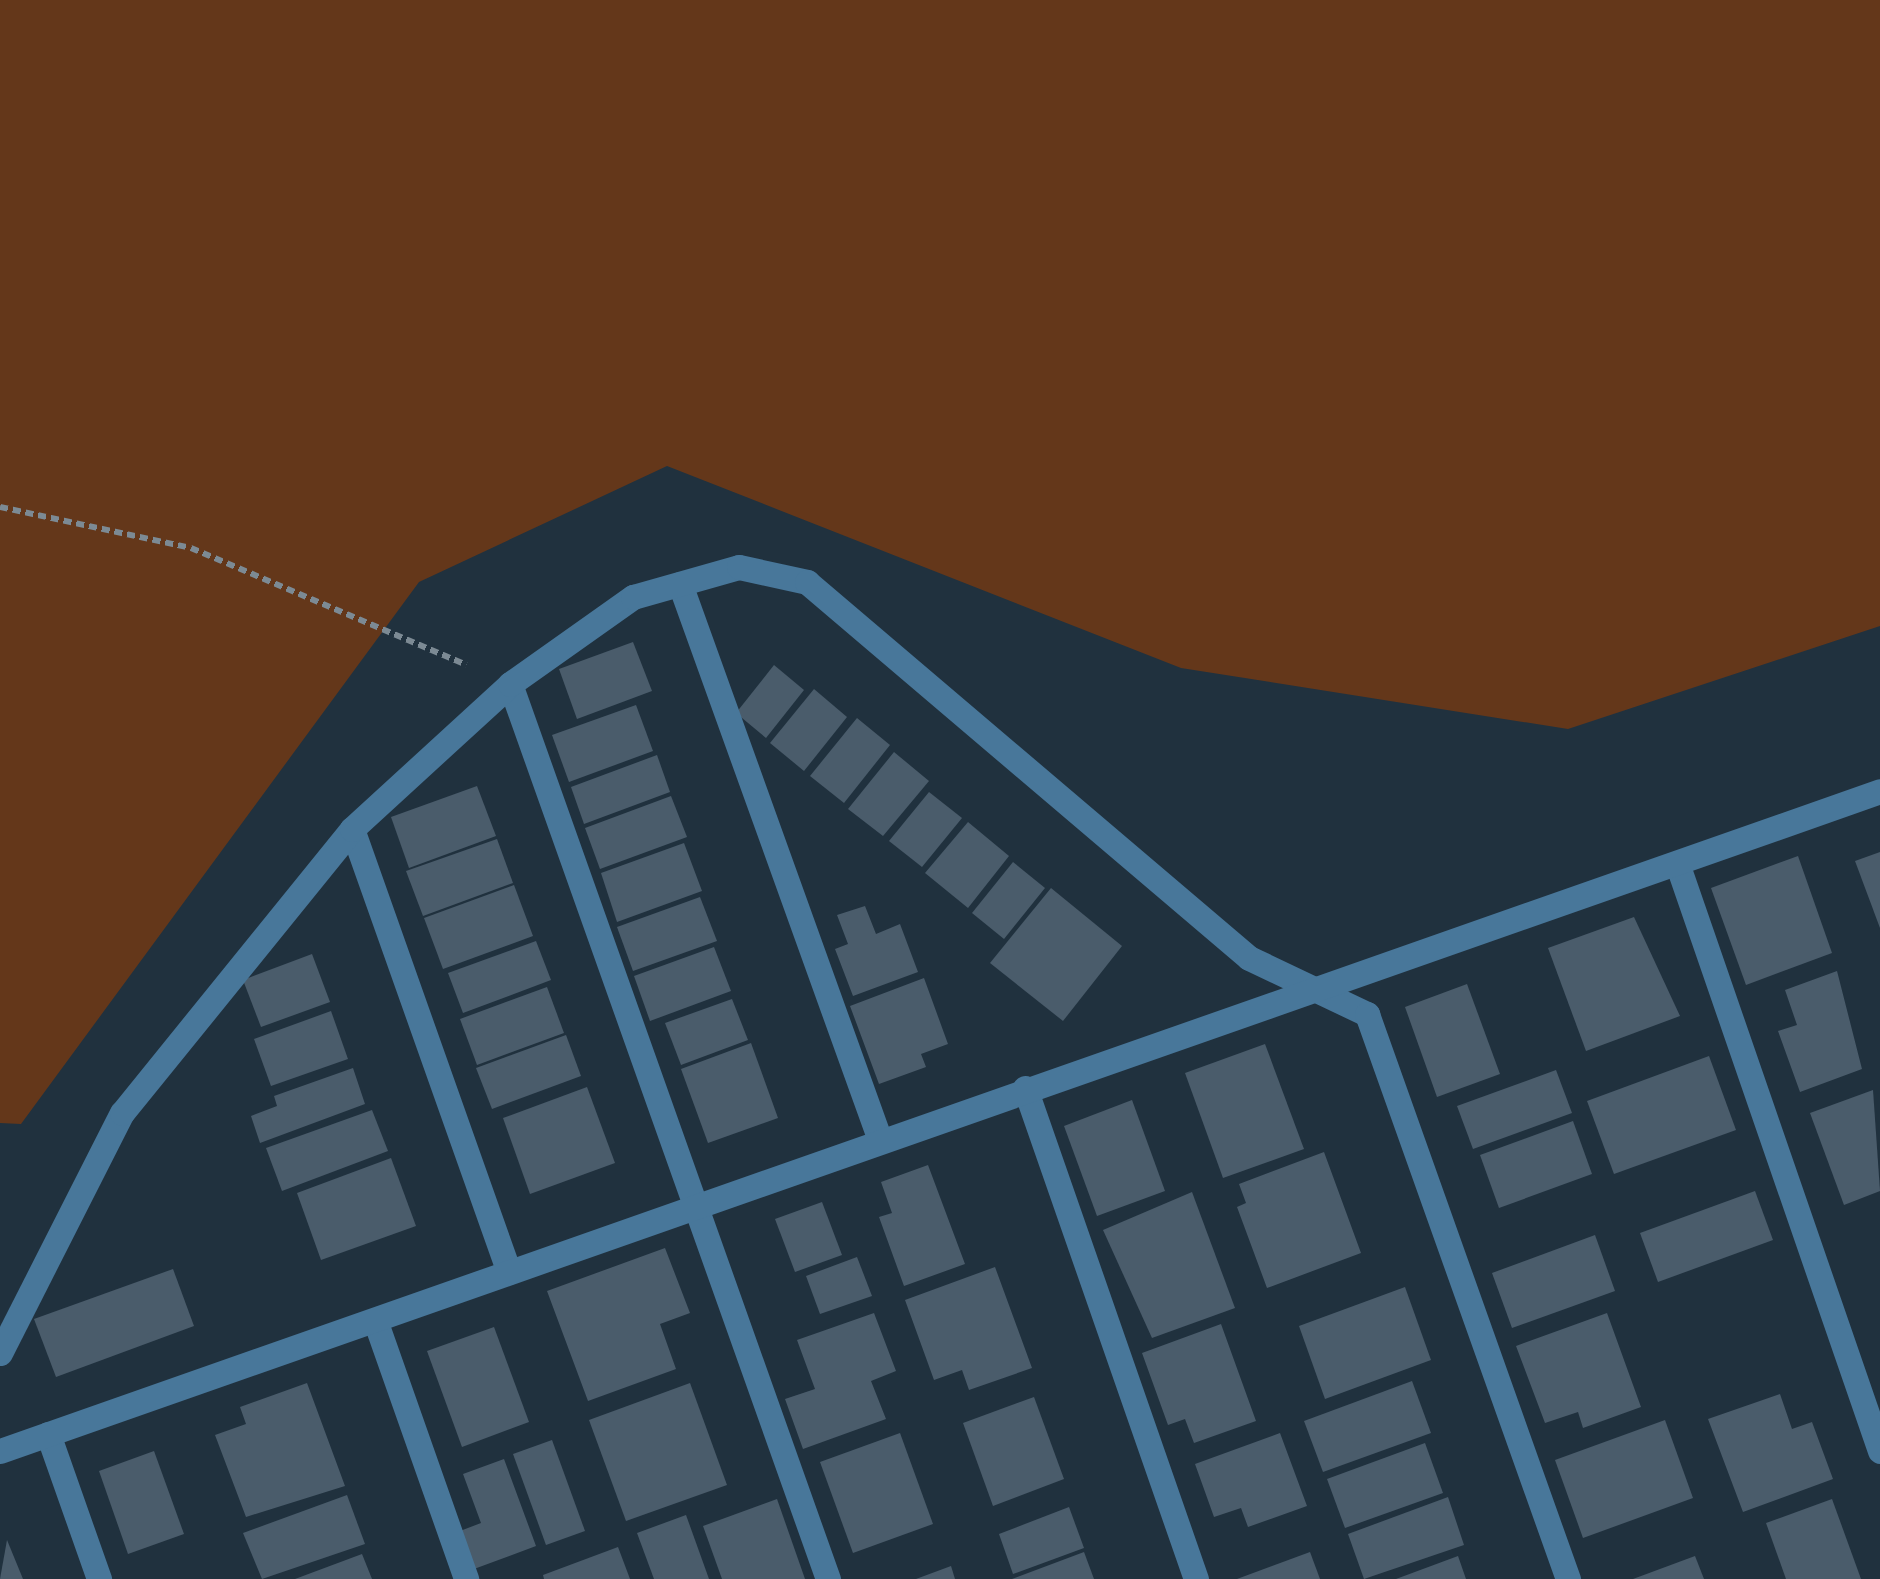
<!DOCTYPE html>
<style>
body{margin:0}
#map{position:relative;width:1880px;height:1579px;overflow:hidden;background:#20313e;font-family:Poppins,sans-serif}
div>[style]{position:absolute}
.green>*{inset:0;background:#64371a}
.building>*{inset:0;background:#4a5c6b}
.path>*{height:6px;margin-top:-3px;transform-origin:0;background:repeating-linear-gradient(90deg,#7c8a94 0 8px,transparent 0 13px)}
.minor>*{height:25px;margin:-12.5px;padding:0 12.5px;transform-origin:12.5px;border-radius:12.5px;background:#48779a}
span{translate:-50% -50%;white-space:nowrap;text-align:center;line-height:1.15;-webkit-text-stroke:8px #162734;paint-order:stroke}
</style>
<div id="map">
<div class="green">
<i style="clip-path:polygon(0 0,1880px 0,1880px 626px,1568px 729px,1181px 668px,667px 466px,419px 582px,21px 1124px,0 1123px)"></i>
</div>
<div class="building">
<i style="clip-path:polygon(633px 642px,652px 691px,577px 719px,559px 669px)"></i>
<i style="clip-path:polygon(774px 665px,804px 690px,766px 738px,736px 713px)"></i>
<i style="clip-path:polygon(814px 689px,847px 717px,804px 771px,770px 743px)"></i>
<i style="clip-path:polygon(636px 705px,653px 751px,569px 782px,552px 735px)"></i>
<i style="clip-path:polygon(857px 718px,890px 745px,844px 803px,810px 776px)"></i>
<i style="clip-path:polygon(894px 752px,929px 781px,883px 836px,848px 809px)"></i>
<i style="clip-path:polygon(657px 755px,670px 792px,584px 824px,571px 787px)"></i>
<i style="clip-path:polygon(477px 786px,496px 836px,409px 868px,391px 817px)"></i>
<i style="clip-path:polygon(929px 792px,962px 818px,922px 867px,889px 841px)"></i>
<i style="clip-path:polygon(671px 796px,687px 837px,600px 869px,585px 828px)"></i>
<i style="clip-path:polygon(968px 822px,1009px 856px,968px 908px,925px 873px)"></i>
<i style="clip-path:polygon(497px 839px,513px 883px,423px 916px,406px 871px)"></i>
<i style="clip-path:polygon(684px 843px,702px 891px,617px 922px,601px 873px)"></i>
<i style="clip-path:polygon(1880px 852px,1880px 928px,1855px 861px)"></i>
<i style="clip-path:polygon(1798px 856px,1832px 953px,1746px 985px,1711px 888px)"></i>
<i style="clip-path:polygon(1013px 862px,1045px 888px,1004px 939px,972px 913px)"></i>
<i style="clip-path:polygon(514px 885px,533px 936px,443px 969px,424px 918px)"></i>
<i style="clip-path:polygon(1051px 888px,1122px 946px,1063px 1021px,990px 963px)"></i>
<i style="clip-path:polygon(700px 897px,717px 941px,633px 971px,617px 927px)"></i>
<i style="clip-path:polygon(865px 906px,876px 934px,900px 924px,918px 972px,853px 996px,835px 949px,848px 944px,837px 915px)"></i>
<i style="clip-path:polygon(1634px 917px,1680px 1016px,1586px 1051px,1548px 948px)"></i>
<i style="clip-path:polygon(536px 941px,551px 980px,463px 1013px,448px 973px)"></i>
<i style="clip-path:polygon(714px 947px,731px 991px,650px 1021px,634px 976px)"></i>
<i style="clip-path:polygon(312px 954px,330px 1002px,261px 1027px,243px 980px)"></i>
<i style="clip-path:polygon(1837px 971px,1862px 1069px,1800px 1092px,1778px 1031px,1797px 1025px,1785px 990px)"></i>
<i style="clip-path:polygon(924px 978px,948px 1044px,921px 1054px,926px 1067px,879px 1084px,850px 1006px)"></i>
<i style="clip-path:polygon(1467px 984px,1500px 1074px,1437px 1097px,1405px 1007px)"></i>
<i style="clip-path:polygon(547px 987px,564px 1033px,477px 1065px,460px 1019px)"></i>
<i style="clip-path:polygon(732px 999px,748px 1040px,681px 1065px,665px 1023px)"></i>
<i style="clip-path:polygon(331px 1011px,348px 1059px,271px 1086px,254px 1039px)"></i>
<i style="clip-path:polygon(566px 1035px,581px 1076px,492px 1109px,476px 1068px)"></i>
<i style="clip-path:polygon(751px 1043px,778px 1118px,708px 1143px,681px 1069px)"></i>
<i style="clip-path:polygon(1265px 1044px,1304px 1149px,1223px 1178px,1185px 1073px)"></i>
<i style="clip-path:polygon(1709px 1056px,1736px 1130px,1614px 1174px,1587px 1101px)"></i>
<i style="clip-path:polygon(353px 1068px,365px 1104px,260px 1143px,251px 1116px,277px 1106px,274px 1096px)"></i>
<i style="clip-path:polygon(1556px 1070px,1572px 1113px,1473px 1149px,1457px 1106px)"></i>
<i style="clip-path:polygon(587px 1087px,615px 1163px,530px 1194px,503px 1118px)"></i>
<i style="clip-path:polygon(1873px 1090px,1880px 1191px,1844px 1205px,1810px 1113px)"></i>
<i style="clip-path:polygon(1132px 1100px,1165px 1191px,1097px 1216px,1064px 1126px)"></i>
<i style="clip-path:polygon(372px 1110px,388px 1151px,282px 1191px,266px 1148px)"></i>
<i style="clip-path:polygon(1573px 1121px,1592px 1174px,1499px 1208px,1480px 1155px)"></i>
<i style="clip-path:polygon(1324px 1152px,1361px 1253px,1267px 1288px,1237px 1207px,1246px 1203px,1239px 1184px)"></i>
<i style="clip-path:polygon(391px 1158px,416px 1226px,321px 1260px,297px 1193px)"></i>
<i style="clip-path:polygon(928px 1165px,965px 1264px,904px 1286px,879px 1217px,892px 1213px,881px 1182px)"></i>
<i style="clip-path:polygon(1755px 1191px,1773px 1240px,1658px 1282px,1640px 1233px)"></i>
<i style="clip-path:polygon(1192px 1192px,1235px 1308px,1152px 1338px,1103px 1230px)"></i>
<i style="clip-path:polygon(822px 1202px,842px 1255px,795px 1272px,775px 1219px)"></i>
<i style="clip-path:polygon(1595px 1235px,1615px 1291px,1512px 1328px,1492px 1273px)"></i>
<i style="clip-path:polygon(665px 1248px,690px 1313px,660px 1324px,676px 1369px,588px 1401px,547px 1291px)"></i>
<i style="clip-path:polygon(857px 1257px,872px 1296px,820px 1314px,806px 1276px)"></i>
<i style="clip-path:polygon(995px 1267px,1032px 1368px,969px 1390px,962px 1370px,934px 1380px,905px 1300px)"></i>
<i style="clip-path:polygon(173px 1269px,194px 1326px,56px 1377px,34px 1319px)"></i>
<i style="clip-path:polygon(1405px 1287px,1431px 1360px,1325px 1399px,1299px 1326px)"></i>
<i style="clip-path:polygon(874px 1313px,896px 1371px,871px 1381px,886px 1419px,803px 1449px,785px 1399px,815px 1389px,797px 1340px)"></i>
<i style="clip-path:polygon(1607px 1313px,1641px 1407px,1583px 1428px,1578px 1412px,1545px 1423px,1516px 1346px)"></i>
<i style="clip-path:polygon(1221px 1324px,1256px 1421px,1194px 1443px,1185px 1419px,1168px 1425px,1142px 1353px)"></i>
<i style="clip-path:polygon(494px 1327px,529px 1422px,462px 1447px,427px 1351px)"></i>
<i style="clip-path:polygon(1412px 1381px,1431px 1433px,1323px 1472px,1304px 1421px)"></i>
<i style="clip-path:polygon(307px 1383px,345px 1486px,246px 1517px,215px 1435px,246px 1424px,240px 1407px)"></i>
<i style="clip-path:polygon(690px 1383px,727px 1485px,626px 1521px,589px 1420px)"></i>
<i style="clip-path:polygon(1780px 1394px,1792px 1429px,1812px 1422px,1833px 1479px,1743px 1512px,1708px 1419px)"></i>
<i style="clip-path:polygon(1034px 1397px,1064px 1479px,993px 1506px,963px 1423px)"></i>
<i style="clip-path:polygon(1665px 1420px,1693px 1498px,1583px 1538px,1555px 1460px)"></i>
<i style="clip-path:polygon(900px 1433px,933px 1524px,853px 1553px,820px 1462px)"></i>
<i style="clip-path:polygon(1280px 1433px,1307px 1506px,1248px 1527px,1241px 1508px,1214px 1517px,1195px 1464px)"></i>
<i style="clip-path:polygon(552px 1440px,585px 1531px,546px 1545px,513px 1454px)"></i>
<i style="clip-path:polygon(1425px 1443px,1443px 1493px,1345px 1528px,1327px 1479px)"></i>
<i style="clip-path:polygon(154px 1451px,184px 1534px,128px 1554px,99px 1471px)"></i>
<i style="clip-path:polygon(504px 1459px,536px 1546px,474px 1569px,460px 1531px,481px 1523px,463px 1474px)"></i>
<i style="clip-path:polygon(347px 1495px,365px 1544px,262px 1579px,243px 1533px)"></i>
<i style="clip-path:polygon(1448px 1497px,1464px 1545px,1364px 1579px,1348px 1534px)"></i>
<i style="clip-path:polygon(777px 1499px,805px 1579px,722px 1579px,703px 1526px)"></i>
<i style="clip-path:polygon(1832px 1499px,1861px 1579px,1786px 1579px,1766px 1523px)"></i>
<i style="clip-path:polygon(1069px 1507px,1084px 1548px,1013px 1574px,999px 1534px)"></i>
<i style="clip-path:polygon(686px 1515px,709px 1579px,654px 1579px,637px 1533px)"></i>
<i style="clip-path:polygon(7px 1540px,23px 1579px,0 1579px)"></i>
<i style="clip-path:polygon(618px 1547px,630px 1579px,544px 1579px,543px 1575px)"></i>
<i style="clip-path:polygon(1084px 1552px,1094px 1579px,1012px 1579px)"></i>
<i style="clip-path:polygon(1310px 1552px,1320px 1579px,1237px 1579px)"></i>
<i style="clip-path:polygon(362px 1554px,372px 1579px,295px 1579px)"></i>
<i style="clip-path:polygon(1458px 1556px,1466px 1579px,1396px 1579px)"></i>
<i style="clip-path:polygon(1695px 1556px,1704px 1579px,1633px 1579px)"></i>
<i style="clip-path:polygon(951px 1566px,955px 1579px,916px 1579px)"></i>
</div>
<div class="path">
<i style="left:0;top:507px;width:195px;rotate:12.1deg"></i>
<i style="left:191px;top:548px;width:299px;rotate:23deg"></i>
</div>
<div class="minor">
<i style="left:680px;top:584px;width:591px;rotate:70.22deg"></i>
<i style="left:510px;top:684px;width:950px;rotate:70.44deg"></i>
<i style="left:352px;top:829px;width:470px;rotate:70.5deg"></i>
<i style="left:1677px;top:863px;width:622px;rotate:70.95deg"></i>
<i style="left:1025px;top:1088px;width:520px;rotate:70.8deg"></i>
<i style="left:375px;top:1320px;width:275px;rotate:70.6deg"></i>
<i style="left:0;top:1353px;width:269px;rotate:-63.1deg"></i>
<i style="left:122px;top:1113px;width:365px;rotate:-51deg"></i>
<i style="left:352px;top:829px;width:214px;rotate:-42.5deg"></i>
<i style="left:510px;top:684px;width:151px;rotate:-35.3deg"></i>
<i style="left:633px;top:597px;width:110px;rotate:-15.8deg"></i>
<i style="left:739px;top:567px;width:70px;rotate:12.4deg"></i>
<i style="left:807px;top:582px;width:580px;rotate:40.39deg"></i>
<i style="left:1249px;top:958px;width:131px;rotate:25.4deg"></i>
<i style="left:1367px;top:1014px;width:600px;rotate:70.42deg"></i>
<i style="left:48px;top:1434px;width:154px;rotate:70.6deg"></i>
<i style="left:0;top:1451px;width:1992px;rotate:-19.34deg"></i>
</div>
</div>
